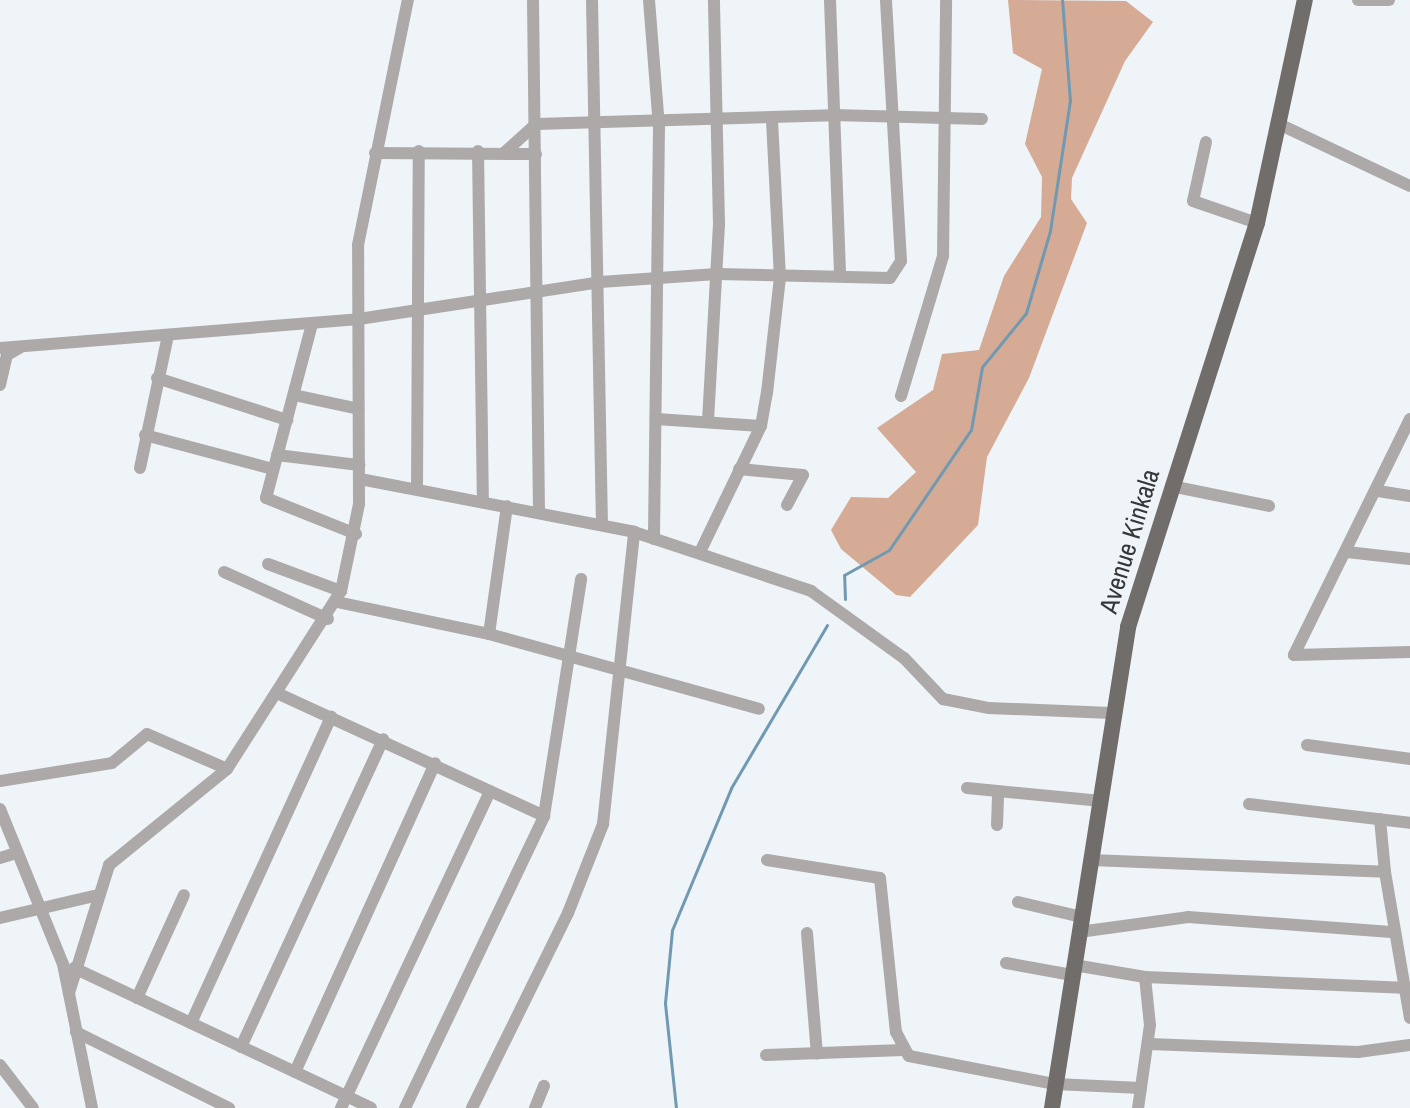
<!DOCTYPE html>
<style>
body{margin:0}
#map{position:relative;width:1410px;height:1108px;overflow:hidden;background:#eef4f7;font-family:"Archivo Narrow",sans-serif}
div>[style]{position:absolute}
.forest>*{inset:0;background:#d5ab96}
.stream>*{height:3px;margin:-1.5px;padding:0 1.5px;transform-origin:1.5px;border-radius:1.5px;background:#7199b2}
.minor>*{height:12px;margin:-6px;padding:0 6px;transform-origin:6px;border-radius:6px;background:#aca9a8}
.major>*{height:16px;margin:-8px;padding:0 8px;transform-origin:8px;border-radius:8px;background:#716d6a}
span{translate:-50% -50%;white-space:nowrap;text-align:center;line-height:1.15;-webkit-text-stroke:8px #eef4f7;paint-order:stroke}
.street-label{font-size:26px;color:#353738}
</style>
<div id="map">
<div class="forest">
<i style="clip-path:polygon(1008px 0,1126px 1px,1153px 22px,1125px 61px,1072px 178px,1071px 199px,1087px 223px,1029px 378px,987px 457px,978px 525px,910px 597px,896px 595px,841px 549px,831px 530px,851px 497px,888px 498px,916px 472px,877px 428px,933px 390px,942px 354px,979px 350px,1004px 276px,1041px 217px,1042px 177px,1025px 144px,1042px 69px,1013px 53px)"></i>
</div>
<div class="stream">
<i style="left:845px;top:599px;width:24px;rotate:-92deg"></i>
<i style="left:844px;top:575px;width:51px;rotate:-29.1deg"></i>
<i style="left:889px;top:550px;width:145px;rotate:-55.7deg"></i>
<i style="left:971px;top:430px;width:64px;rotate:-80.1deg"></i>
<i style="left:982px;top:367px;width:70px;rotate:-50.8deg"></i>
<i style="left:1026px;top:313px;width:85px;rotate:-73.7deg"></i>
<i style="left:1050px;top:231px;width:132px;rotate:-81.3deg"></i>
<i style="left:1070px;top:101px;width:101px;rotate:-94.5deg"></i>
<i style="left:676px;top:1108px;width:106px;rotate:-96deg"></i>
<i style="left:665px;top:1003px;width:73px;rotate:-84.5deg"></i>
<i style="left:672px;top:930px;width:154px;rotate:-67.4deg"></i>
<i style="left:731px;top:788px;width:189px;rotate:-59.5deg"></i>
</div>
<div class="minor">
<i style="left:533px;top:0;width:510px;rotate:89.33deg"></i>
<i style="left:592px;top:0;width:525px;rotate:88.91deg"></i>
<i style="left:649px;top:0;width:126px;rotate:85.5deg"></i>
<i style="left:659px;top:126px;width:413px;rotate:90.7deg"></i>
<i style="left:830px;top:0;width:276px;rotate:87.9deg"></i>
<i style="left:1358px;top:0;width:31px"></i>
<i style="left:1283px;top:126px;width:140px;rotate:25.3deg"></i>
<i style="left:1206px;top:142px;width:60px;rotate:102.4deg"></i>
<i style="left:1193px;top:201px;width:68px;rotate:19deg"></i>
<i style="left:478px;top:151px;width:351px;rotate:89.2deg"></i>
<i style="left:505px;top:152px;width:42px;rotate:-42.1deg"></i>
<i style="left:536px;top:124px;width:297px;rotate:-1.7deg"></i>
<i style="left:833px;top:115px;width:149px;rotate:1.5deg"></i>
<i style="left:375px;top:153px;width:161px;rotate:0.4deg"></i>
<i style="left:312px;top:324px;width:180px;rotate:104.8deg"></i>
<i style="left:266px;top:498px;width:97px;rotate:21.8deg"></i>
<i style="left:0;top:348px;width:360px;rotate:-4.6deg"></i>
<i style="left:359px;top:319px;width:244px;rotate:-8.7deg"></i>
<i style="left:600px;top:282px;width:117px;rotate:-3.9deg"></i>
<i style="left:717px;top:274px;width:173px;rotate:1.3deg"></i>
<i style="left:890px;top:278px;width:20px;rotate:-57deg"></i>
<i style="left:901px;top:261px;width:261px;rotate:-93.3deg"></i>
<i style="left:157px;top:378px;width:137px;rotate:17.9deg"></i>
<i style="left:0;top:385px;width:31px;rotate:-77deg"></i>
<i style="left:7px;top:355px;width:14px;rotate:-30deg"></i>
<i style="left:294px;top:395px;width:66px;rotate:12.2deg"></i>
<i style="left:901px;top:396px;width:146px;rotate:-73.3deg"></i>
<i style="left:943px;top:256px;width:256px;rotate:-89.3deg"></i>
<i style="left:656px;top:419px;width:105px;rotate:3.8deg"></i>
<i style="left:1410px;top:419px;width:263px;rotate:116.2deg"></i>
<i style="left:1294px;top:655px;width:116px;rotate:-1.5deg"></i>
<i style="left:708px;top:421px;width:197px;rotate:-86.8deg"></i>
<i style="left:719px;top:224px;width:224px;rotate:-91.3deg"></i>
<i style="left:145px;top:435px;width:132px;rotate:14.9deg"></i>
<i style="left:277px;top:455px;width:83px;rotate:7deg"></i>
<i style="left:140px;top:468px;width:136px;rotate:-78.1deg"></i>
<i style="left:739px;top:469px;width:64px;rotate:5.4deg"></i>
<i style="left:803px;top:475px;width:34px;rotate:118deg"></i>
<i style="left:360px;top:479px;width:279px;rotate:10.9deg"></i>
<i style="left:634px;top:532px;width:187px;rotate:18.4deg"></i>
<i style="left:811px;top:591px;width:115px;rotate:35.8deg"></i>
<i style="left:904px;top:658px;width:57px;rotate:46.4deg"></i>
<i style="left:943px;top:699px;width:47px;rotate:11.1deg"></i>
<i style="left:989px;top:708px;width:122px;rotate:2.3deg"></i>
<i style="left:1171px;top:486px;width:100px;rotate:11.5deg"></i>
<i style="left:417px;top:487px;width:336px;rotate:-89.7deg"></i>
<i style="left:1378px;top:491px;width:32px;rotate:9deg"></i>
<i style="left:700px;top:552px;width:140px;rotate:-64.2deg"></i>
<i style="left:761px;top:426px;width:34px;rotate:-80deg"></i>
<i style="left:767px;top:393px;width:116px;rotate:-83.6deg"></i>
<i style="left:780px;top:278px;width:159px;rotate:-92.9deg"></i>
<i style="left:1347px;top:552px;width:63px;rotate:6.3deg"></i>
<i style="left:268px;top:564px;width:78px;rotate:20.3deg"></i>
<i style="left:224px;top:572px;width:114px;rotate:24.3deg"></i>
<i style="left:337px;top:602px;width:155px;rotate:11.9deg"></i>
<i style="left:489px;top:634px;width:280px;rotate:15.5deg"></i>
<i style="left:489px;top:634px;width:129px;rotate:-82deg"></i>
<i style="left:279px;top:694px;width:292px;rotate:24.7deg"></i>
<i style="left:1307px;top:745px;width:104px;rotate:7.7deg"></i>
<i style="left:0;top:781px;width:113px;rotate:-9.1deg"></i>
<i style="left:112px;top:763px;width:45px;rotate:-39.6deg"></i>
<i style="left:147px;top:734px;width:87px;rotate:23.6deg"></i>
<i style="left:967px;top:788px;width:135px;rotate:5.5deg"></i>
<i style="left:1249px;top:804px;width:162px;rotate:6.7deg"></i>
<i style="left:0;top:809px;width:167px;rotate:67.9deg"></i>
<i style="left:63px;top:964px;width:147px;rotate:78.6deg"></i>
<i style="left:997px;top:825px;width:34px;rotate:-88deg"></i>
<i style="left:0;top:858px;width:17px;rotate:-17deg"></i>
<i style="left:767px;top:860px;width:114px;rotate:9.1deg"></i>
<i style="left:880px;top:878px;width:155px;rotate:84.1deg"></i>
<i style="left:896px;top:1032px;width:27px;rotate:62deg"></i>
<i style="left:909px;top:1056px;width:149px;rotate:10.9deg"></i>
<i style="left:1055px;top:1084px;width:86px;rotate:2.7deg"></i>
<i style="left:1091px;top:860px;width:294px;rotate:2.3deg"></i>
<i style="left:1385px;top:872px;width:53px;rotate:-95.4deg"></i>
<i style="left:1385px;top:872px;width:148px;rotate:80.3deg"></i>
<i style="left:1018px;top:902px;width:66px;rotate:13.2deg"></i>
<i style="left:0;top:918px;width:97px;rotate:-13.2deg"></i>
<i style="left:1079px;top:932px;width:110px;rotate:-7.8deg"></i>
<i style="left:1188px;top:917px;width:207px;rotate:4.2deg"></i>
<i style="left:807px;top:933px;width:121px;rotate:85.3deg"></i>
<i style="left:1006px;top:963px;width:67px;rotate:10.3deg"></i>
<i style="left:1074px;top:965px;width:72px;rotate:9.6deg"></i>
<i style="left:1145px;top:977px;width:48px;rotate:84.1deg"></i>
<i style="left:1150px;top:1025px;width:84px;rotate:98.2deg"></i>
<i style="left:74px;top:968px;width:328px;rotate:25.2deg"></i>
<i style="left:1145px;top:977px;width:258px;rotate:2.4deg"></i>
<i style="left:69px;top:993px;width:134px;rotate:-72.6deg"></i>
<i style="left:109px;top:865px;width:152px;rotate:-39.1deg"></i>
<i style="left:227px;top:769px;width:211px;rotate:-57.4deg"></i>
<i style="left:341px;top:591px;width:89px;rotate:-78.3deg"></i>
<i style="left:359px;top:504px;width:259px;rotate:-90.2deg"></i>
<i style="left:358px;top:245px;width:250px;rotate:-78.5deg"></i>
<i style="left:137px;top:998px;width:113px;rotate:-65.5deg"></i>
<i style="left:191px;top:1023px;width:337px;rotate:-65.4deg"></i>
<i style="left:76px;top:1032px;width:171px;rotate:26.4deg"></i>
<i style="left:1149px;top:1044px;width:209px;rotate:2.2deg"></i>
<i style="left:1358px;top:1052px;width:52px;rotate:-7.7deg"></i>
<i style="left:241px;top:1047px;width:339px;rotate:-65.2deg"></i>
<i style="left:766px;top:1055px;width:137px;rotate:-2.1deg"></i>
<i style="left:0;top:1065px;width:54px;rotate:52.5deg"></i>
<i style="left:295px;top:1072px;width:339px;rotate:-65.6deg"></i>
<i style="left:341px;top:1108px;width:350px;rotate:-64.8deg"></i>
<i style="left:405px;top:1108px;width:323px;rotate:-64.5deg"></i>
<i style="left:544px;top:816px;width:240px;rotate:-81.1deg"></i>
<i style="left:472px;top:1108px;width:217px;rotate:-63.8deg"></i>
<i style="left:568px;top:913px;width:96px;rotate:-68.5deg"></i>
<i style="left:603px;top:824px;width:294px;rotate:-83.9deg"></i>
<i style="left:535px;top:1108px;width:24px;rotate:-68deg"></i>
</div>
<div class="major">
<i style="left:1052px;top:1108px;width:487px;rotate:-81deg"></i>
<i style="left:1128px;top:627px;width:424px;rotate:-72.3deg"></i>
<i style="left:1257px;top:223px;width:228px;rotate:-77.9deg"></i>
</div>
<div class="street-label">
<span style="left:1129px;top:541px;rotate:-73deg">Avenue Kinkala</span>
</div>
</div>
